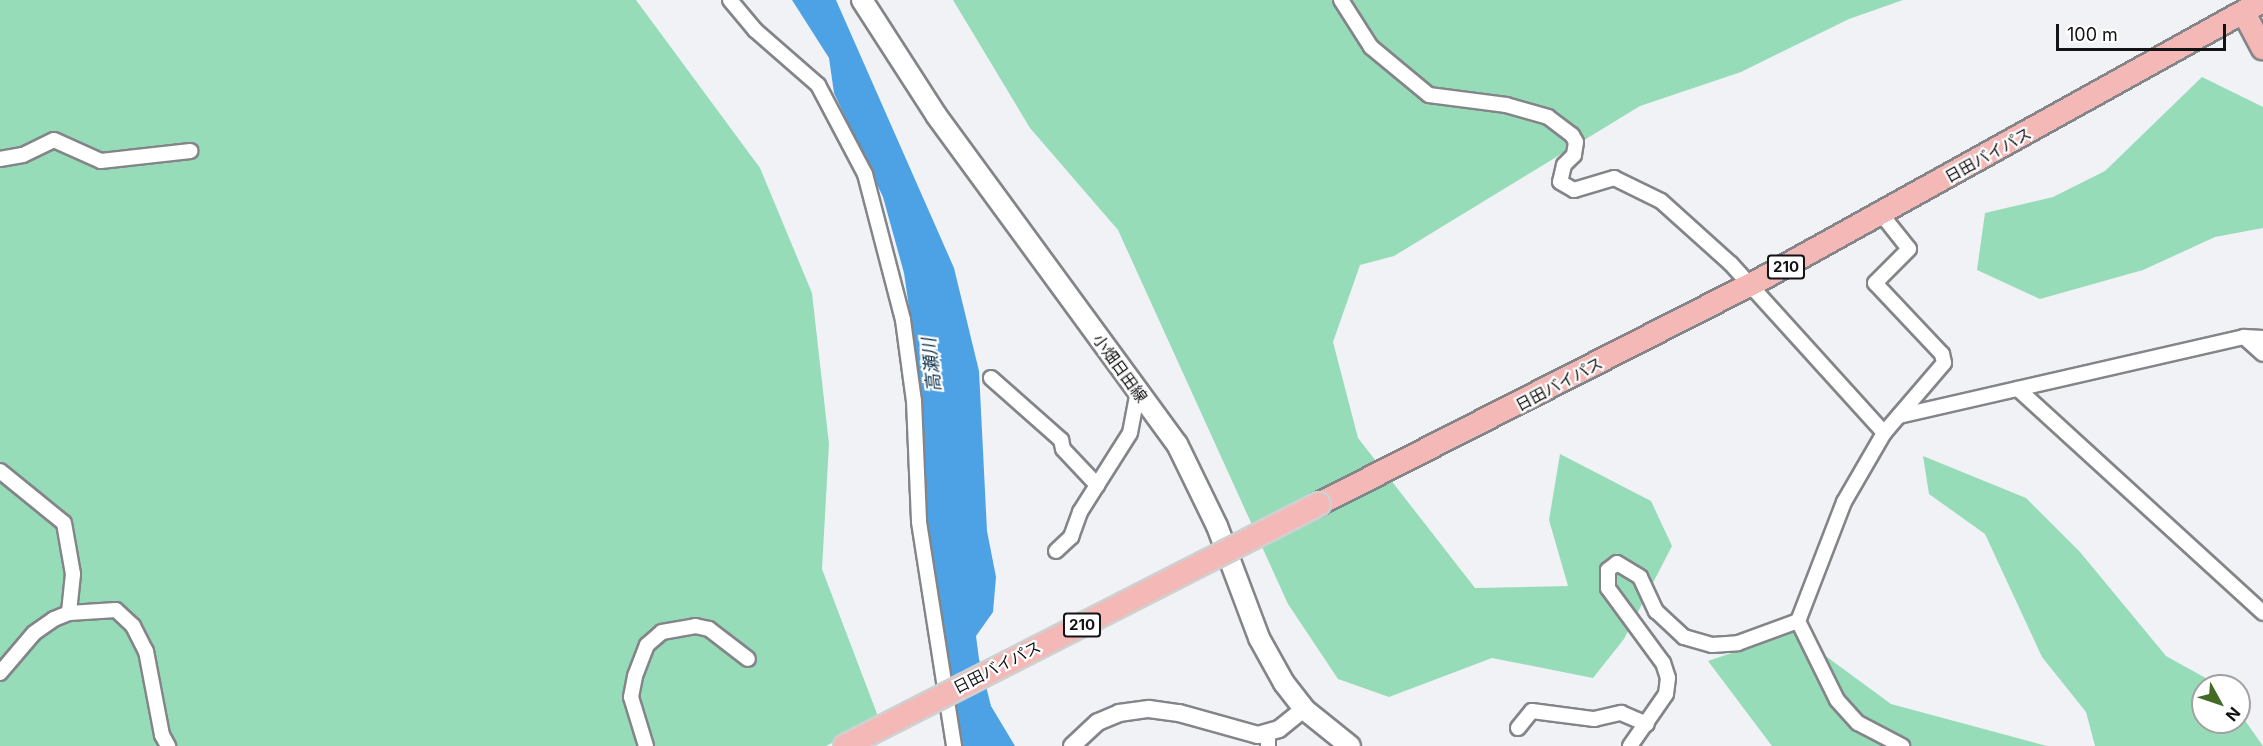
<!DOCTYPE html>
<meta charset="utf-8">
<style>
body{margin:0}
#map{position:relative;width:2263px;height:746px;overflow:hidden;background:#f0f2f6;font-family:Inter,"Noto Sans JP",sans-serif}
div>[style]{position:absolute}
.green>*{inset:0;background:#97dcb9}
.water>*{inset:0;background:#4da2e5}
.roads{filter:drop-shadow(2px 0 #838589) drop-shadow(-2px 0 #838589) drop-shadow(0 2px #838589) drop-shadow(0 -2px #838589)}
.minor>*{height:14px;margin:-7px;padding:0 7px;transform-origin:7px;border-radius:7px;background:#fff}
.tertiary>*{height:16px;margin:-8px;padding:0 8px;transform-origin:8px;border-radius:8px;background:#fff}
.secondary>*{height:20px;margin:-10px;padding:0 10px;transform-origin:10px;border-radius:10px;background:#fff}
.trunk>*{height:22px;margin:-11px;padding:0 11px;transform-origin:11px;border-radius:11px;background:#f4b8b6}
.bridges{filter:drop-shadow(2px 0 #d0d0d0) drop-shadow(-2px 0 #d0d0d0) drop-shadow(0 2px #d0d0d0) drop-shadow(0 -2px #d0d0d0)}
.trunk-bridge>*{height:22px;margin:-11px;padding:0 11px;transform-origin:11px;border-radius:11px;background:#f4b8b6}
span{translate:-50% -50%;white-space:nowrap;text-align:center;line-height:1.15;-webkit-text-stroke:4.5px #fff;paint-order:stroke}
.shield-label span{padding:2px 4px;background:#fff;border:2px solid;border-radius:4px;-webkit-text-stroke-width:0}
.shield-label{font-size:15px;color:#131315;font-weight:700}
.street-label{font-size:16px;color:#131315}
.water-label{font-size:18px;color:#082d48;font-style:italic}
.north{position:absolute;left:2191px;top:674px;width:60px;height:60px;box-sizing:border-box;background:#fff;border:2px solid #a1a1a1;border-radius:50%;rotate:130deg;font-size:16px;font-weight:700;line-height:24px;text-align:center;color:#131315}
.north::after{content:'';display:block;margin:auto;width:21px;height:27px;background:#436b26;clip-path:polygon(50% 0,100% 100%,50% 72%,0 100%)}
.scale{position:absolute;left:2056px;top:24px;width:170px;height:27px;box-sizing:border-box;border:3px solid #131315;border-top:0;padding-left:8px;font-size:18px;line-height:21px;white-space:nowrap;color:#131315;-webkit-text-stroke:4px #fff;paint-order:stroke}
</style>
<div id="map">
<div class="green">
<i style="clip-path:polygon(0 0,636px 0,760px 168px,812px 293px,829px 444px,822px 569px,879px 719px,826px 746px,0 746px)"></i>
<i style="clip-path:polygon(953px 0,1903px 0,1849px 19px,1741px 72px,1640px 106px,1394px 256px,1360px 265px,1333px 342px,1358px 438px,1475px 588px,1568px 586px,1549px 520px,1560px 454px,1651px 501px,1672px 546px,1624px 639px,1593px 678px,1492px 658px,1389px 697px,1338px 679px,1288px 604px,1118px 230px,1030px 128px)"></i>
<i style="clip-path:polygon(2202px 77px,2263px 107px,2263px 228px,2215px 237px,2143px 270px,2040px 299px,1977px 270px,1985px 213px,2053px 197px,2105px 171px)"></i>
<i style="clip-path:polygon(1923px 456px,2026px 498px,2080px 552px,2166px 656px,2220px 686px,2203px 686px,2203px 722px,2239px 722px,2239px 712px,2263px 746px,2095px 746px,2086px 712px,2042px 657px,1985px 534px,1929px 494px)"></i>
<i style="clip-path:polygon(1793px 632px,1891px 704px,2047px 746px,1772px 746px,1708px 661px)"></i>
</div>
<div class="water">
<i style="clip-path:polygon(792px 0,836px 0,954px 268px,979px 371px,987px 531px,996px 577px,993px 612px,976px 636px,979px 659px,991px 706px,1015px 746px,963px 746px,930px 565px,916px 354px,904px 273px,883px 197px,834px 93px,829px 58px)"></i>
</div>
<div class="roads">
<div class="minor">
<i style="left:730px;top:0;width:39px;rotate:50deg"></i>
<i style="left:755px;top:30px;width:84px;rotate:41.1deg"></i>
<i style="left:818px;top:85px;width:101px;rotate:62.2deg"></i>
<i style="left:865px;top:174px;width:151px;rotate:75.4deg"></i>
<i style="left:903px;top:320px;width:82px;rotate:82.3deg"></i>
<i style="left:914px;top:401px;width:121px;rotate:87.6deg"></i>
<i style="left:919px;top:522px;width:227px;rotate:81.1deg"></i>
<i style="left:1341px;top:0;width:56px;rotate:57.4deg"></i>
<i style="left:1371px;top:47px;width:75px;rotate:39.6deg"></i>
<i style="left:1429px;top:95px;width:78px;rotate:7.4deg"></i>
<i style="left:1506px;top:105px;width:44px;rotate:15.9deg"></i>
<i style="left:1548px;top:117px;width:30px;rotate:37deg"></i>
<i style="left:1572px;top:135px;width:8px;rotate:60deg"></i>
<i style="left:1576px;top:142px;width:13px;rotate:99deg"></i>
<i style="left:1574px;top:155px;width:14px;rotate:135deg"></i>
<i style="left:1564px;top:165px;width:17px;rotate:103deg"></i>
<i style="left:1560px;top:182px;width:16px;rotate:30deg"></i>
<i style="left:1574px;top:190px;width:42px;rotate:-16.7deg"></i>
<i style="left:1614px;top:178px;width:52px;rotate:26.1deg"></i>
<i style="left:1661px;top:201px;width:94px;rotate:42deg"></i>
<i style="left:1731px;top:264px;width:228px;rotate:47.8deg"></i>
<i style="left:0;top:159px;width:23px;rotate:-10deg"></i>
<i style="left:23px;top:155px;width:34px;rotate:-26deg"></i>
<i style="left:54px;top:140px;width:51px;rotate:24.1deg"></i>
<i style="left:101px;top:161px;width:90px;rotate:-6.4deg"></i>
<i style="left:1882px;top:215px;width:43px;rotate:51.5deg"></i>
<i style="left:1909px;top:249px;width:48px;rotate:135deg"></i>
<i style="left:1875px;top:283px;width:98px;rotate:46.7deg"></i>
<i style="left:1942px;top:354px;width:9px;rotate:77deg"></i>
<i style="left:1944px;top:363px;width:92px;rotate:130.6deg"></i>
<i style="left:1884px;top:433px;width:80px;rotate:120.1deg"></i>
<i style="left:1844px;top:502px;width:128px;rotate:111.1deg"></i>
<i style="left:1798px;top:621px;width:88px;rotate:63.7deg"></i>
<i style="left:1837px;top:700px;width:31px;rotate:48deg"></i>
<i style="left:1858px;top:723px;width:50px;rotate:27.6deg"></i>
<i style="left:2244px;top:337px;width:25px;rotate:42deg"></i>
<i style="left:991px;top:378px;width:94px;rotate:41.5deg"></i>
<i style="left:1061px;top:440px;width:9px;rotate:77deg"></i>
<i style="left:1063px;top:449px;width:50px;rotate:46.6deg"></i>
<i style="left:2018px;top:389px;width:332px;rotate:42.4deg"></i>
<i style="left:1899px;top:416px;width:354px;rotate:-12.9deg"></i>
<i style="left:2244px;top:337px;width:19px;rotate:3deg"></i>
<i style="left:0;top:471px;width:82px;rotate:39.1deg"></i>
<i style="left:64px;top:523px;width:52px;rotate:80deg"></i>
<i style="left:73px;top:574px;width:39px;rotate:96deg"></i>
<i style="left:1056px;top:551px;width:21px;rotate:-43deg"></i>
<i style="left:1071px;top:537px;width:27px;rotate:-70deg"></i>
<i style="left:1080px;top:512px;width:93px;rotate:-57.7deg"></i>
<i style="left:1130px;top:433px;width:43px;rotate:-79.2deg"></i>
<i style="left:0;top:673px;width:52px;rotate:-49.6deg"></i>
<i style="left:34px;top:633px;width:24px;rotate:-35deg"></i>
<i style="left:54px;top:619px;width:16px;rotate:-22deg"></i>
<i style="left:69px;top:613px;width:47px;rotate:-3.7deg"></i>
<i style="left:116px;top:610px;width:23px;rotate:43deg"></i>
<i style="left:133px;top:626px;width:28px;rotate:63deg"></i>
<i style="left:146px;top:651px;width:86px;rotate:79.2deg"></i>
<i style="left:162px;top:735px;width:13px;rotate:61deg"></i>
<i style="left:1518px;top:728px;width:22px;rotate:-51deg"></i>
<i style="left:1532px;top:711px;width:63px;rotate:7.4deg"></i>
<i style="left:1594px;top:719px;width:28px;rotate:-13deg"></i>
<i style="left:1621px;top:713px;width:28px;rotate:23deg"></i>
<i style="left:1268px;top:733px;width:13px;rotate:90deg"></i>
<i style="left:646px;top:746px;width:51px;rotate:-107deg"></i>
<i style="left:631px;top:697px;width:21px;rotate:-79deg"></i>
<i style="left:635px;top:676px;width:33px;rotate:-69deg"></i>
<i style="left:647px;top:645px;width:20px;rotate:-41deg"></i>
<i style="left:662px;top:632px;width:34px;rotate:-10deg"></i>
<i style="left:695px;top:626px;width:14px;rotate:12deg"></i>
<i style="left:709px;top:629px;width:49px;rotate:37.6deg"></i>
<i style="left:1630px;top:746px;width:63px;rotate:-55.3deg"></i>
<i style="left:1666px;top:694px;width:16px;rotate:-83deg"></i>
<i style="left:1668px;top:678px;width:16px;rotate:-108deg"></i>
<i style="left:1663px;top:663px;width:93px;rotate:-126.3deg"></i>
<i style="left:1608px;top:588px;width:18px;rotate:-90deg"></i>
<i style="left:1608px;top:570px;width:11px;rotate:-38deg"></i>
<i style="left:1617px;top:563px;width:27px;rotate:31deg"></i>
<i style="left:1640px;top:577px;width:38px;rotate:65deg"></i>
<i style="left:1656px;top:611px;width:38px;rotate:43deg"></i>
<i style="left:1684px;top:637px;width:29px;rotate:16deg"></i>
<i style="left:1712px;top:645px;width:26px;rotate:-4deg"></i>
<i style="left:1738px;top:643px;width:64px;rotate:-20.1deg"></i>
</div>
<div class="tertiary">
<i style="left:1072px;top:746px;width:35px;rotate:-43deg"></i>
<i style="left:1098px;top:722px;width:23px;rotate:-23deg"></i>
<i style="left:1119px;top:713px;width:30px;rotate:-8deg"></i>
<i style="left:1149px;top:709px;width:30px;rotate:8deg"></i>
<i style="left:1179px;top:713px;width:82px;rotate:15.6deg"></i>
<i style="left:1258px;top:735px;width:22px;rotate:-16deg"></i>
<i style="left:1279px;top:729px;width:32px;rotate:-39deg"></i>
</div>
<div class="secondary">
<i style="left:862px;top:0;width:137px;rotate:57.2deg"></i>
<i style="left:936px;top:115px;width:408px;rotate:53.8deg"></i>
<i style="left:1177px;top:444px;width:91px;rotate:64deg"></i>
<i style="left:1217px;top:526px;width:120px;rotate:69.4deg"></i>
<i style="left:1259px;top:638px;width:51px;rotate:60.9deg"></i>
<i style="left:1284px;top:683px;width:33px;rotate:52deg"></i>
<i style="left:1304px;top:709px;width:59px;rotate:38.8deg"></i>
</div>
<div class="trunk">
<i style="left:2244px;top:13px;width:40px;rotate:62deg"></i>
<i style="left:1319px;top:504px;width:503px;rotate:-26.97deg"></i>
<i style="left:1767px;top:276px;width:567px;rotate:-29.01deg"></i>
</div>
</div>
<div class="bridges">
<div class="trunk-bridge">
<i style="left:845px;top:746px;width:532px;rotate:-27.05deg"></i>
</div>
</div>
<div class="shield-label">
<span style="left:1786px;top:267px">210</span>
<span style="left:1082px;top:625px">210</span>
</div>
<div class="street-label">
<span style="left:1988px;top:155px;rotate:-29deg">日田バイパス</span>
<span style="left:1120px;top:368px;rotate:54deg">小畑日田線</span>
<span style="left:1559px;top:384px;rotate:-28deg">日田バイパス</span>
<span style="left:997px;top:667px;rotate:-27deg">日田バイパス</span>
</div>
<div class="water-label">
<span style="left:932px;top:365px;rotate:-96deg">高瀬川</span>
</div>
<div class="north">N</div>
<div class="scale">100 m</div>
</div>
